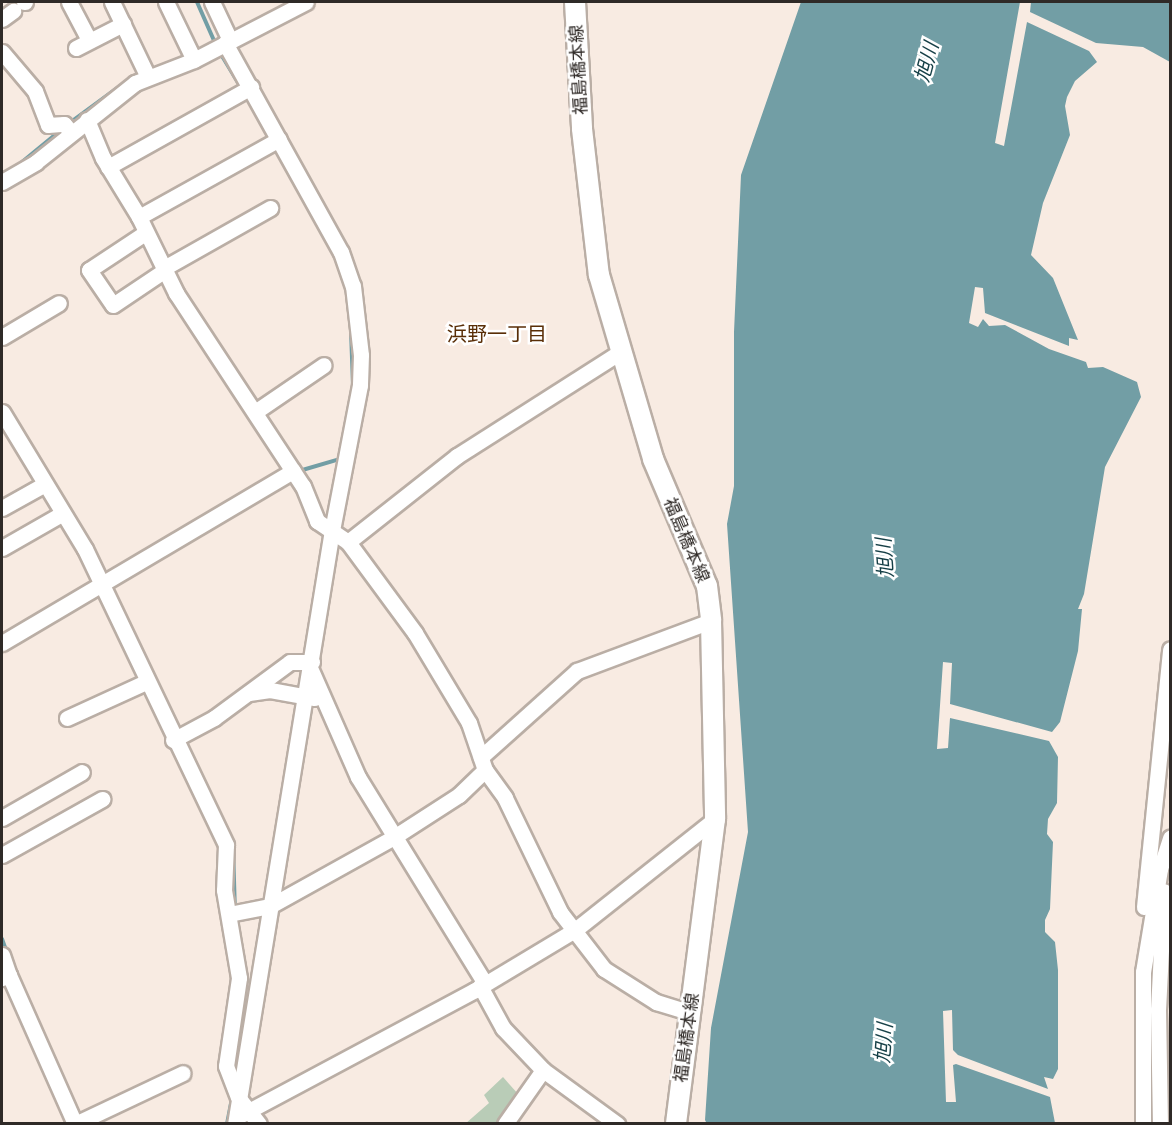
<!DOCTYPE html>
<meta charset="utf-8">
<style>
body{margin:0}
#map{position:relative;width:1172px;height:1125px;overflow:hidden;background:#f8ebe2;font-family:"Roboto Condensed","Noto Sans JP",sans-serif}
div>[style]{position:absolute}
.green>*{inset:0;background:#b9ccb7}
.water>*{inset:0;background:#729ea5}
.stream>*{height:4px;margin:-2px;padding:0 2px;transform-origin:2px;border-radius:2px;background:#729ea5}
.roads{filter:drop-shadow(2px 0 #baaea5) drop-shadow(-2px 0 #baaea5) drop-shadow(0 2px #baaea5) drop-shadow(0 -2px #baaea5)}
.minor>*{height:15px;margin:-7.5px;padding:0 7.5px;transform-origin:7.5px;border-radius:7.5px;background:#fff}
.major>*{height:20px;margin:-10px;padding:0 10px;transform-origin:10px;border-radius:10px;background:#fff}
span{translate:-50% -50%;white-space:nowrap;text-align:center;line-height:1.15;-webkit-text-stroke:5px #fff;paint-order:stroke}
.street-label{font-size:18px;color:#2f2a27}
.water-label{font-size:20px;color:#153f46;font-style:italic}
.neighbourhood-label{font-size:20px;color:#592e07}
.frame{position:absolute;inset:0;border:3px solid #2f2a27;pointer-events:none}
</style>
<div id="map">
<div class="green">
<i style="clip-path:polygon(503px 1077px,519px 1095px,504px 1116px,496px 1123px,465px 1124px,489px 1103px,484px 1095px)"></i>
</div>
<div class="water">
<i style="clip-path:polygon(801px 2px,1020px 2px,995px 143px,1004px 146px,1027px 22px,1089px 51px,1097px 62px,1075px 81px,1067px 97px,1065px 106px,1070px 135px,1043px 203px,1031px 255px,1053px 278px,1078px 340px,1069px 338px,1069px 346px,985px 313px,983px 288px,975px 287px,969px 323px,978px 327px,983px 319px,989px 326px,1005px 325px,1049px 349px,1086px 362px,1088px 368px,1103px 367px,1137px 382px,1141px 397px,1105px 467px,1084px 594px,1078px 609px,1082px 609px,1078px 651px,1060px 722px,1052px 732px,950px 704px,952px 663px,943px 662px,937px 749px,948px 748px,950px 718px,1049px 741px,1058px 757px,1057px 803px,1048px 819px,1047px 834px,1053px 842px,1050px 909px,1045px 920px,1045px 932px,1055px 942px,1058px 970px,1058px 1069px,1053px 1079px,1044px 1077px,1048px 1089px,958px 1055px,953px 1050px,952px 1010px,943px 1011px,946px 1102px,956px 1102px,953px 1065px,956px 1064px,1050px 1097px,1055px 1123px,707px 1124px,705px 1120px,711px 1028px,748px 832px,727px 524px,734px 486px,734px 332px,741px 175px)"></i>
<i style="clip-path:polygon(1031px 2px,1170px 2px,1170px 62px,1143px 47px,1096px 43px,1030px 12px)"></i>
</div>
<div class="stream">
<i style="left:197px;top:2px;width:47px;rotate:66.2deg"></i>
<i style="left:219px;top:51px;width:44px;rotate:58.8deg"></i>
<i style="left:68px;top:124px;width:73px;rotate:-36.1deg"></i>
<i style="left:22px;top:162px;width:52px;rotate:-39.5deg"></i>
<i style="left:351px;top:331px;width:55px;rotate:87.9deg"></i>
<i style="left:299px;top:471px;width:43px;rotate:-16.3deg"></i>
<i style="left:233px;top:848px;width:62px;rotate:88.2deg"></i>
<i style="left:2px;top:939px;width:15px;rotate:70deg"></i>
<i style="left:227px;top:1124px;width:21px;rotate:-79deg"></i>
</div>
<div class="roads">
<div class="minor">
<i style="left:24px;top:2px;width:1px"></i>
<i style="left:69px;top:2px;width:43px;rotate:62.2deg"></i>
<i style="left:112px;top:2px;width:83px;rotate:64.4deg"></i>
<i style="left:166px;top:2px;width:64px;rotate:64.2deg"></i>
<i style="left:212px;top:2px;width:42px;rotate:64.7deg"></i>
<i style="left:2px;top:19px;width:14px;rotate:-36deg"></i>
<i style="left:225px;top:43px;width:239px;rotate:61deg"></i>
<i style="left:341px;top:252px;width:36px;rotate:71deg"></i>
<i style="left:353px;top:286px;width:69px;rotate:83.4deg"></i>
<i style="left:361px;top:355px;width:30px;rotate:92deg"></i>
<i style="left:360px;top:385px;width:148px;rotate:100.9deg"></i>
<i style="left:332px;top:530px;width:602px;rotate:99.27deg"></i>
<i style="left:76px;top:48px;width:53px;rotate:-27.1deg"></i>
<i style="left:2px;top:52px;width:51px;rotate:49.8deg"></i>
<i style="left:35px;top:91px;width:36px;rotate:69deg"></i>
<i style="left:48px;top:125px;width:16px;rotate:-4deg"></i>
<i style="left:64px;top:124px;width:11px;rotate:49deg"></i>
<i style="left:87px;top:120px;width:41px;rotate:67.2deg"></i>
<i style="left:103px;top:158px;width:69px;rotate:58.6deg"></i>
<i style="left:139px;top:217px;width:85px;rotate:64deg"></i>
<i style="left:176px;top:293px;width:231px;rotate:56.7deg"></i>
<i style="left:303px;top:486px;width:38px;rotate:68deg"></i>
<i style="left:317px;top:521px;width:37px;rotate:34deg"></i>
<i style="left:348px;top:542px;width:113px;rotate:53.6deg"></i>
<i style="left:415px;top:633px;width:105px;rotate:59deg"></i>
<i style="left:469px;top:723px;width:50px;rotate:71.2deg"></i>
<i style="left:485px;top:770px;width:34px;rotate:54deg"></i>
<i style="left:505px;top:798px;width:127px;rotate:64.2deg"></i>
<i style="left:560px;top:912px;width:72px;rotate:52.3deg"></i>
<i style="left:604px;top:969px;width:62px;rotate:32.4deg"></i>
<i style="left:656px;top:1002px;width:37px;rotate:17deg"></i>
<i style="left:108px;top:167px;width:164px;rotate:-29.2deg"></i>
<i style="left:2px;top:182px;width:39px;rotate:-30deg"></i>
<i style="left:36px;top:162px;width:127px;rotate:-38.6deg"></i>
<i style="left:135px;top:83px;width:63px;rotate:-21.3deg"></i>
<i style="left:194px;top:60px;width:126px;rotate:-27.4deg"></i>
<i style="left:139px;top:217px;width:160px;rotate:-29.1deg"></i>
<i style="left:145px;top:233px;width:67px;rotate:146.5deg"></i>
<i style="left:89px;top:270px;width:42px;rotate:55.6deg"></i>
<i style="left:113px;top:305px;width:63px;rotate:-33.9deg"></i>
<i style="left:164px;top:268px;width:122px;rotate:-29.5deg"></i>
<i style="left:2px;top:337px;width:66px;rotate:-30.8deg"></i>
<i style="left:2px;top:412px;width:160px;rotate:58.8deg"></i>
<i style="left:85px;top:549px;width:328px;rotate:64.5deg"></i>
<i style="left:226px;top:845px;width:45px;rotate:92.5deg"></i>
<i style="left:224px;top:890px;width:89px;rotate:80.3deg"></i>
<i style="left:239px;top:978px;width:89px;rotate:98.4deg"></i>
<i style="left:226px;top:1066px;width:33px;rotate:69deg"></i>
<i style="left:238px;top:1097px;width:34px;rotate:52deg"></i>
<i style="left:255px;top:412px;width:83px;rotate:-34.3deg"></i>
<i style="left:2px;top:508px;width:49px;rotate:-29.2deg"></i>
<i style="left:348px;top:542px;width:139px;rotate:-38.3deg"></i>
<i style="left:457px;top:456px;width:196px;rotate:-32.5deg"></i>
<i style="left:2px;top:548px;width:70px;rotate:-29.8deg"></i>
<i style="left:2px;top:643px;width:338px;rotate:-30.6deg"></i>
<i style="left:311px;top:670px;width:117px;rotate:66.3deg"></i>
<i style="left:358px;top:777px;width:241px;rotate:58.4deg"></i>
<i style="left:249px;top:693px;width:21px;rotate:-8deg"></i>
<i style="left:270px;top:690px;width:45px;rotate:10.3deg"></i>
<i style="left:67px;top:718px;width:87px;rotate:-24.5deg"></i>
<i style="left:173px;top:740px;width:47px;rotate:-28.2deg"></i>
<i style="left:214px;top:718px;width:94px;rotate:-36.4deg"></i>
<i style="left:290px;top:662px;width:22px"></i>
<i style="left:481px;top:757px;width:129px;rotate:-41.9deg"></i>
<i style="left:577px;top:671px;width:143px;rotate:-20.5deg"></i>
<i style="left:2px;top:818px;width:92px;rotate:-29.9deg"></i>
<i style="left:2px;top:855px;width:115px;rotate:-29.2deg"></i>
<i style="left:1144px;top:907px;width:259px;rotate:-84.2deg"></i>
<i style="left:229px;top:914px;width:42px;rotate:-11deg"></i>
<i style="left:270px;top:906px;width:142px;rotate:-29.1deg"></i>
<i style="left:394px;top:837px;width:77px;rotate:-32.9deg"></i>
<i style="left:459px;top:795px;width:36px;rotate:-44deg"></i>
<i style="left:2px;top:955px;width:21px;rotate:71deg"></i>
<i style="left:9px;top:975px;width:8px;rotate:157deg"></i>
<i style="left:9px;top:975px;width:163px;rotate:66.1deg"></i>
<i style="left:75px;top:1124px;width:119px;rotate:-25.3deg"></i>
<i style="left:480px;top:986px;width:48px;rotate:61.3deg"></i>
<i style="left:503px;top:1028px;width:58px;rotate:46.4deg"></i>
<i style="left:543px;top:1070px;width:92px;rotate:36.1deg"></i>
<i style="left:241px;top:1115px;width:265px;rotate:-28.1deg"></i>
<i style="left:475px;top:990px;width:117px;rotate:-31deg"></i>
<i style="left:575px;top:930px;width:179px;rotate:-38.4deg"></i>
<i style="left:505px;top:1124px;width:66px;rotate:-54.9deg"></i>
<i style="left:1143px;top:1124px;width:152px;rotate:-90deg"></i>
<i style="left:1143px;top:972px;width:104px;rotate:-80.6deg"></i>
<i style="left:1160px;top:869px;width:33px;rotate:-72deg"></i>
<i style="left:1160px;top:1124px;width:114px;rotate:-91deg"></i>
<i style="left:1158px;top:1010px;width:119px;rotate:-87.1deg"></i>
</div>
<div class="major">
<i style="left:575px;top:2px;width:127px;rotate:86.8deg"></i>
<i style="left:582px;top:129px;width:147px;rotate:83.4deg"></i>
<i style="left:599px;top:275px;width:192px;rotate:73.6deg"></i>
<i style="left:653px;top:459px;width:138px;rotate:67deg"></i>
<i style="left:707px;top:586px;width:35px;rotate:83deg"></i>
<i style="left:711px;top:621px;width:198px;rotate:88.8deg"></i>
<i style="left:715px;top:819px;width:307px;rotate:97.3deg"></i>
</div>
</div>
<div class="street-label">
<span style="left:579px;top:70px;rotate:-93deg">福島橋本線</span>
<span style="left:686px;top:540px;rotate:67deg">福島橋本線</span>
<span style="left:687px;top:1038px;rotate:-82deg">福島橋本線</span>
</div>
<div class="water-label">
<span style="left:927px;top:62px;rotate:-75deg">旭川</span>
<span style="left:885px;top:558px;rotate:-94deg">旭川</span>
<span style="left:884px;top:1043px;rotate:-86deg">旭川</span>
</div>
<div class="neighbourhood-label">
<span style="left:497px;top:334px">浜野一丁目</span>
</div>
<div class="frame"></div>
</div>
